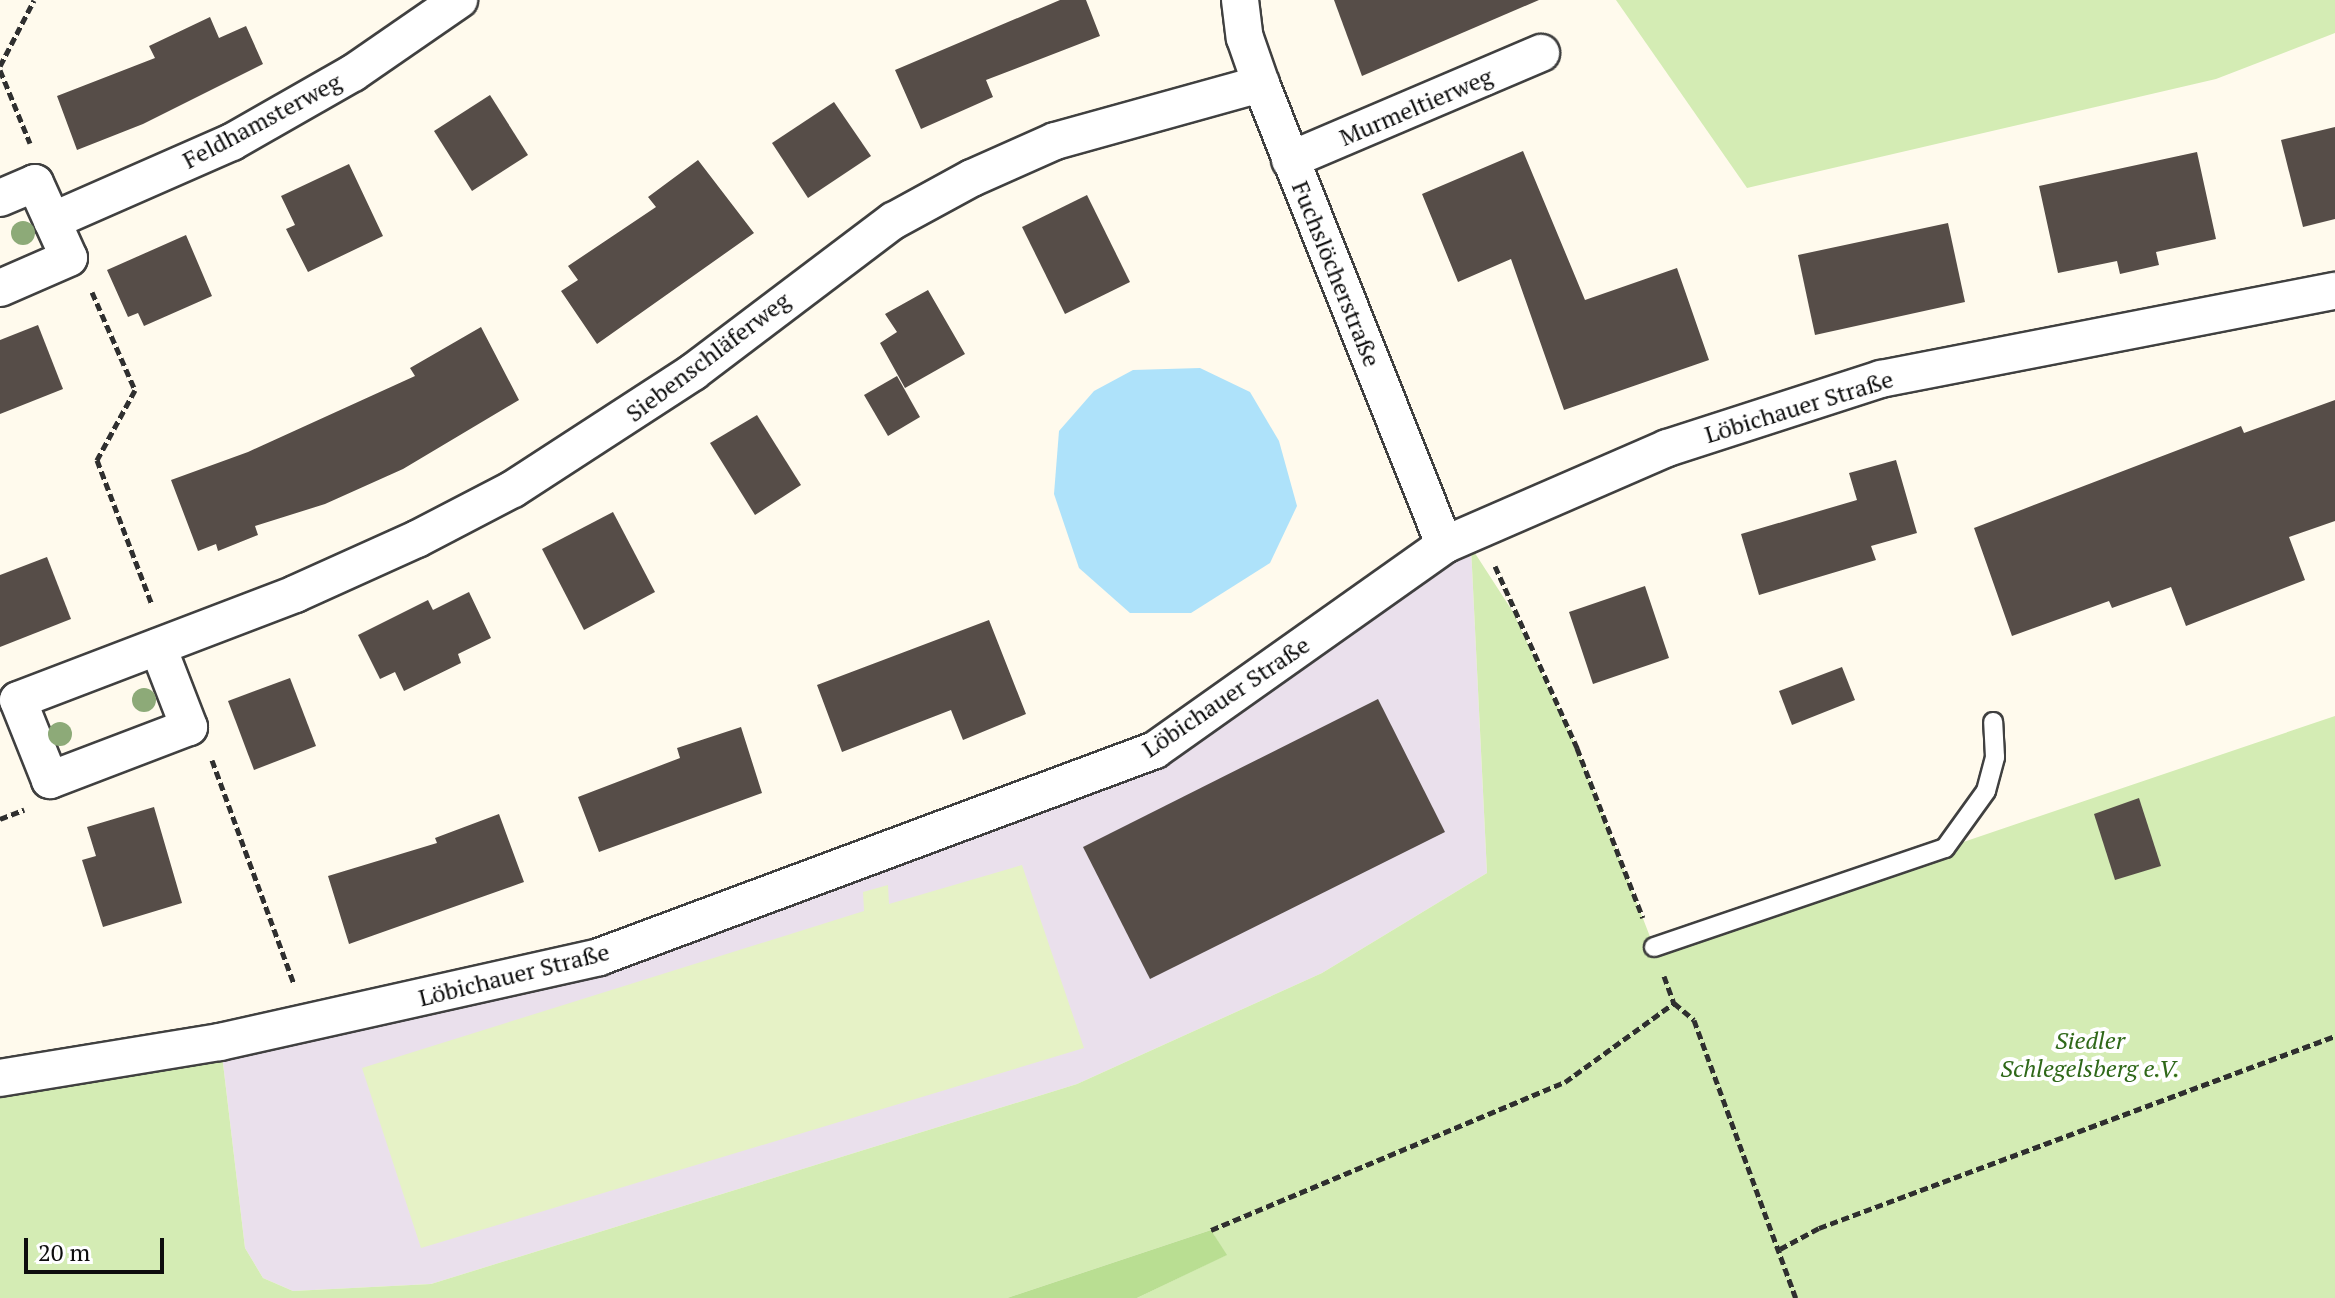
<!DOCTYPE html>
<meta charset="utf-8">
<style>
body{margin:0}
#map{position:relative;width:2335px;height:1298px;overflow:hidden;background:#fffaed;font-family:"PT Serif",serif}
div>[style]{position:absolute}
.industrial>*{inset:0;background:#eae0ec}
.green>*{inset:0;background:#d4ecb4}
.forest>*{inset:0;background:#b9de92}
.pitch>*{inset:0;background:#e6f2c6}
.water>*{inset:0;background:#aee2fa}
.building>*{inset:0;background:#564d48}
.path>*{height:5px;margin-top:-2.5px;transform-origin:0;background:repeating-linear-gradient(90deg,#2f2f2f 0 8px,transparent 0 12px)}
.roads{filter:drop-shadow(2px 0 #404040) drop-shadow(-2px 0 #404040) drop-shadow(0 2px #404040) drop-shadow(0 -2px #404040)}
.lane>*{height:18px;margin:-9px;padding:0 9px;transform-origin:9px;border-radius:9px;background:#fff}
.street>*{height:36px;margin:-18px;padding:0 18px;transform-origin:18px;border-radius:18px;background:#fff}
.trees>*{width:24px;height:24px;margin:-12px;border-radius:50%;background:#8daa78}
span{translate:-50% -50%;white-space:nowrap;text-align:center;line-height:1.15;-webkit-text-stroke:8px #fff;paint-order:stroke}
.street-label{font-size:24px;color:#0d0d0d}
.park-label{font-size:24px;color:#2f6819;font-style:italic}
.scale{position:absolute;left:24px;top:1238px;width:140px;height:36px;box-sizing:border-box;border:4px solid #0d0d0d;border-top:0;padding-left:10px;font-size:24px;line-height:28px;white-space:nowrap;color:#0d0d0d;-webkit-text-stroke:6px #fff;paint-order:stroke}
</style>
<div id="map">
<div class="industrial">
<i style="clip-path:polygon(1471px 547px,1487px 873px,1322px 973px,1077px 1084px,431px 1284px,293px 1291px,263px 1278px,245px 1248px,222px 1055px,1162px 766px)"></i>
</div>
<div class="green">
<i style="clip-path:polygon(1616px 0,2335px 0,2335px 33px,2216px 79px,1747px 188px)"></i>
<i style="clip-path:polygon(1471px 547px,1513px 612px,1577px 748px,1654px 947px,2335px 716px,2335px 1298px,1137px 1298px,1226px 1255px,1211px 1230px,1007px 1298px,0 1298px,0 1096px,222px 1055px,245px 1248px,263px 1278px,293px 1291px,431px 1284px,1077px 1084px,1322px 973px,1487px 873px)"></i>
</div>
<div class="forest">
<i style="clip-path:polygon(1211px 1230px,1227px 1255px,1137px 1298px,1007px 1298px)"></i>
</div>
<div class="pitch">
<i style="clip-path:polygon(1022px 865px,1084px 1048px,421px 1248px,362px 1068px,864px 911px,863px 892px,888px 885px,889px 904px)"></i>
</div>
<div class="water">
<i style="clip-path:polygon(1200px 368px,1250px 392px,1279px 441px,1297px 506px,1270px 563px,1191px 613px,1130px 613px,1079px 568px,1054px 494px,1059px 431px,1094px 391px,1133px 370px)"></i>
</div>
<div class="building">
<i style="clip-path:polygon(1060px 0,1086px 0,1100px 36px,986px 80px,993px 97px,921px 129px,895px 70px)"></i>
<i style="clip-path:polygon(1334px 0,1539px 0,1362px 76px)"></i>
<i style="clip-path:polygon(210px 17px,219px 38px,246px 26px,263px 64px,143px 124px,77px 150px,57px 96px,155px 58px,149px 46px)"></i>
<i style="clip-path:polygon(490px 95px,528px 155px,472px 191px,434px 131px)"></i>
<i style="clip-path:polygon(834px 102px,871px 156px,808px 198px,772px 143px)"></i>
<i style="clip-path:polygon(2335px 127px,2335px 219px,2303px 227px,2281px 140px)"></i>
<i style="clip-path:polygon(1523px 151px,1585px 300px,1677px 268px,1709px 360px,1564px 410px,1511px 259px,1458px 282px,1422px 194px)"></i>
<i style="clip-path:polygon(2197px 152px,2216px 239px,2156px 252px,2159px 265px,2120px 274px,2117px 261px,2058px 273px,2039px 186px)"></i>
<i style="clip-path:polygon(698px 160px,754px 233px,597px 344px,561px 291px,578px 280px,568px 266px,656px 207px,648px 197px)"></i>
<i style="clip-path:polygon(349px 164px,383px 236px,308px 272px,286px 229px,295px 225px,281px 196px)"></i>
<i style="clip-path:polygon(1087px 195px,1130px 282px,1065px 314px,1022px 227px)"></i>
<i style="clip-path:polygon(1948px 223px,1965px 302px,1815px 335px,1798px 255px)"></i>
<i style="clip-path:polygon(186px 235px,212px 296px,144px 326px,138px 313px,128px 317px,107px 270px)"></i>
<i style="clip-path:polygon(928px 290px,965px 354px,905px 388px,880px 343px,897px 332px,885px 314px)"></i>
<i style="clip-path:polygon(38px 325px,63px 389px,0 414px,0 340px)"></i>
<i style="clip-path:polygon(481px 327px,519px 400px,403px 469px,325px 504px,255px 526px,258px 535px,218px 551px,216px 544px,198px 551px,171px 480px,248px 452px,415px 376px,410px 368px)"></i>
<i style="clip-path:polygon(897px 376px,920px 417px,888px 436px,864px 395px)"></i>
<i style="clip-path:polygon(2335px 400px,2335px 521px,2289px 537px,2305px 580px,2186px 626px,2171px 587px,2112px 608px,2109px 601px,2012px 636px,1974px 528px,2241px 426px,2244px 433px)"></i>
<i style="clip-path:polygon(757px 415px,801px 485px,755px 515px,710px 443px)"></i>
<i style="clip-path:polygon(1896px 460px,1917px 533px,1871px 546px,1876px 560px,1759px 595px,1741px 534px,1857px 500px,1849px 473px)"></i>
<i style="clip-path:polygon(613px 512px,655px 592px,584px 630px,542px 549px)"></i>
<i style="clip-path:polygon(47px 557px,71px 619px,0 647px,0 575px)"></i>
<i style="clip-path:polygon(1645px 586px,1669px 658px,1593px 684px,1569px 612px)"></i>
<i style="clip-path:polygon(469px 592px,491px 638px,458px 654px,461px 663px,404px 691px,395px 672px,380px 679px,358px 635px,428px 600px,433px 610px)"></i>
<i style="clip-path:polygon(989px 620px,1026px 714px,963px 740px,951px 710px,842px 752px,817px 685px)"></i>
<i style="clip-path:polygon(1842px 667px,1855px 700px,1792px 725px,1779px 691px)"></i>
<i style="clip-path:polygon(290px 678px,316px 746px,254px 770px,228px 701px)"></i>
<i style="clip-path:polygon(1378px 699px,1445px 832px,1150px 979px,1083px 847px)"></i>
<i style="clip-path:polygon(741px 727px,762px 793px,599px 852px,578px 797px,680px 758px,677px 748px)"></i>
<i style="clip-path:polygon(2139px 798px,2161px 866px,2115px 880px,2094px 814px)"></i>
<i style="clip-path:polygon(154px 807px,182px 903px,103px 927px,82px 860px,96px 856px,87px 827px)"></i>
<i style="clip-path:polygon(499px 814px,524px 882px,349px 944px,328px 876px,437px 843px,435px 838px)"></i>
</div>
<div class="path">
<i style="left:0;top:66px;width:74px;rotate:-62.7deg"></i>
<i style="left:0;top:70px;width:79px;rotate:67.7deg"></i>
<i style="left:92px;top:292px;width:107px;rotate:66.3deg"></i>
<i style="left:135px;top:390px;width:80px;rotate:118.5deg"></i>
<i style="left:97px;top:460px;width:155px;rotate:69.2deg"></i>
<i style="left:1495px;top:566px;width:200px;rotate:65.7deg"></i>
<i style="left:1577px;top:748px;width:182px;rotate:68.8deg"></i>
<i style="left:212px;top:760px;width:239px;rotate:69.9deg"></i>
<i style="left:0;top:819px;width:26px;rotate:-21deg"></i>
<i style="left:1664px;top:976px;width:29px;rotate:70deg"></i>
<i style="left:1674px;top:1003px;width:26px;rotate:40deg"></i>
<i style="left:1694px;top:1020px;width:296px;rotate:69.9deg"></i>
<i style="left:1211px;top:1230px;width:384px;rotate:-22.7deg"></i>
<i style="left:1565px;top:1082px;width:135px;rotate:-35.9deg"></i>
<i style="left:1780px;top:1249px;width:44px;rotate:-28.3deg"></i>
<i style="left:1819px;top:1228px;width:551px;rotate:-20.41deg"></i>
</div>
<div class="roads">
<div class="lane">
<i style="left:1654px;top:947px;width:307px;rotate:-18.8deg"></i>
<i style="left:1945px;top:848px;width:70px;rotate:-54.3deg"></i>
<i style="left:1986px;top:791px;width:35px;rotate:-75deg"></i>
<i style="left:1995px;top:757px;width:35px;rotate:-93deg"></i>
</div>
<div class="street">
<i style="left:1240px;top:0;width:38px;rotate:83deg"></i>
<i style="left:1245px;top:38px;width:49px;rotate:70.8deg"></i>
<i style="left:1261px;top:84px;width:496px;rotate:68.3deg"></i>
<i style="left:1290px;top:160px;width:273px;rotate:-23.1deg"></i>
<i style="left:0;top:198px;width:38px;rotate:-23deg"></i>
<i style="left:35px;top:183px;width:82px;rotate:65.6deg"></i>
<i style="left:69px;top:258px;width:75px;rotate:156.5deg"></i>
<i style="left:52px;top:221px;width:197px;rotate:-23.7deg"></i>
<i style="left:232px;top:142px;width:139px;rotate:-29.7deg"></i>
<i style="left:353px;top:73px;width:129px;rotate:-34.6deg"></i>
<i style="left:158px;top:647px;width:86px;rotate:68.8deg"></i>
<i style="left:189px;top:727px;width:149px;rotate:159.1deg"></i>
<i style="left:50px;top:780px;width:86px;rotate:-111.8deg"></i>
<i style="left:18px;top:700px;width:297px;rotate:-20.9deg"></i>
<i style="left:295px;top:594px;width:134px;rotate:-24.3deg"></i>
<i style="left:417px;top:539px;width:108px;rotate:-27.5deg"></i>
<i style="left:513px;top:489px;width:215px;rotate:-33deg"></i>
<i style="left:693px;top:372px;width:251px;rotate:-37.1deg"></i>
<i style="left:893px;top:221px;width:90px;rotate:-28.6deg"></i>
<i style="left:972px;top:178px;width:91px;rotate:-24deg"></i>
<i style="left:1055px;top:141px;width:214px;rotate:-15.5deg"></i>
<i style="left:0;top:1078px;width:223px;rotate:-9.3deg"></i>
<i style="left:220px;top:1042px;width:388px;rotate:-12.6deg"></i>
<i style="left:599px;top:957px;width:593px;rotate:-20.42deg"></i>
<i style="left:1155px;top:750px;width:354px;rotate:-35.3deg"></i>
<i style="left:1444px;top:545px;width:243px;rotate:-23.5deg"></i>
<i style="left:1667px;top:448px;width:225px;rotate:-17.9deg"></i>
<i style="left:1881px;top:379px;width:462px;rotate:-11deg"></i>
</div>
</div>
<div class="trees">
<i style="left:23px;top:233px"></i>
<i style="left:144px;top:700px"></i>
<i style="left:60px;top:734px"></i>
</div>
<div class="street-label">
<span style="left:1416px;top:107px;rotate:-23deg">Murmeltierweg</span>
<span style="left:262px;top:121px;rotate:-28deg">Feldhamsterweg</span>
<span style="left:1336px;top:274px;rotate:68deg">Fuchslöcherstraße</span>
<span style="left:708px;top:357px;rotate:-37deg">Siebenschläferweg</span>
<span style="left:1799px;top:407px;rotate:-17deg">Löbichauer Straße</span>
<span style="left:1226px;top:697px;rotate:-34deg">Löbichauer Straße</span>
<span style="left:514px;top:975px;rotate:-14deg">Löbichauer Straße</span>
</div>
<div class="park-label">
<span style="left:2090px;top:1055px">Siedler<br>Schlegelsberg e.V.</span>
</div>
<div class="scale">20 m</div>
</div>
